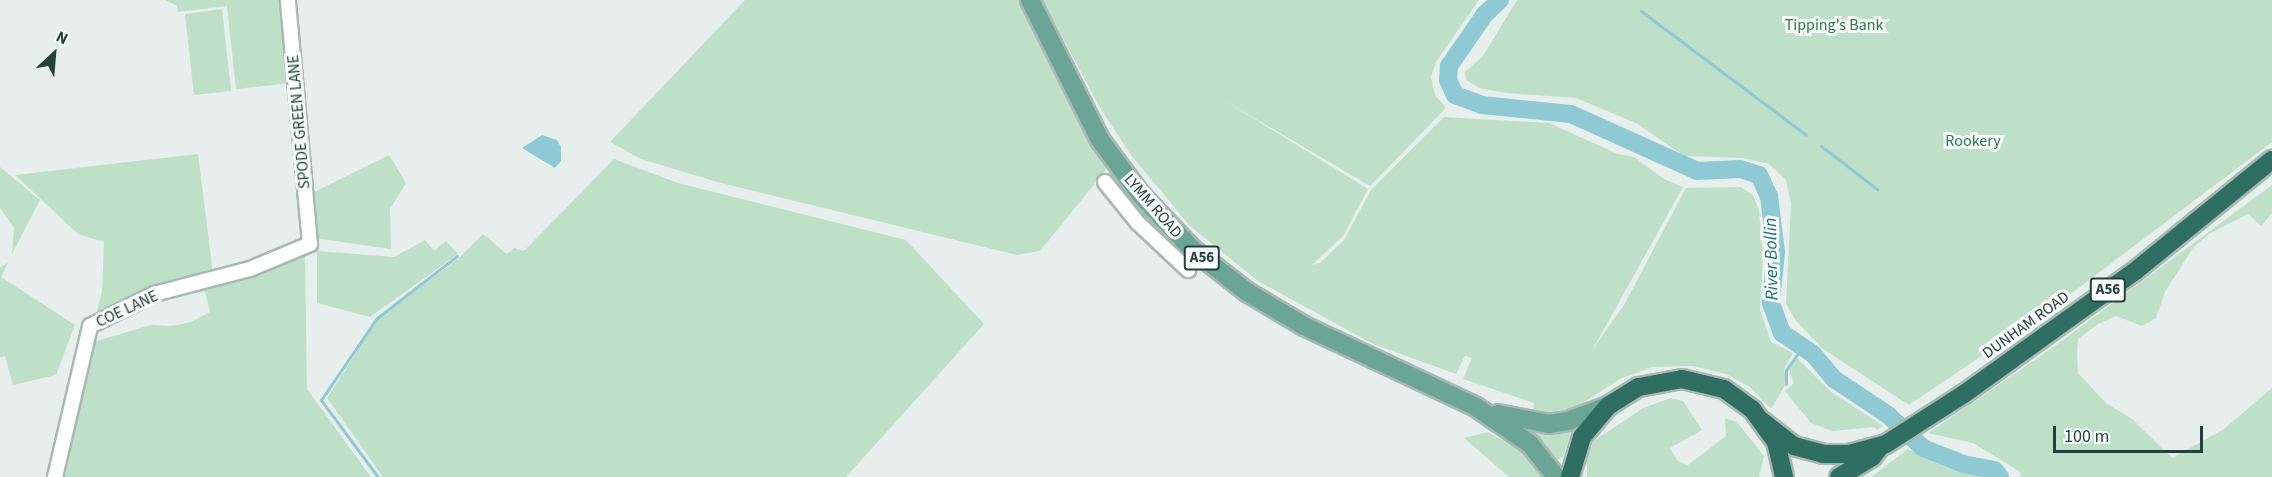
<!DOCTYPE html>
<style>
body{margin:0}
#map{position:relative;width:2272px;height:477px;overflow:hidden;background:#e6efeb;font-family:"Source Sans 3",sans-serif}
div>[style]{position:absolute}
.green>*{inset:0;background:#bfe0c8}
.water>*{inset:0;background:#8ec9d4}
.stream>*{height:3px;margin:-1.5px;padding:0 1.5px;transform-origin:1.5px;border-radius:1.5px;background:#8ec9d4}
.river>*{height:18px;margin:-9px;padding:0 9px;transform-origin:9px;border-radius:9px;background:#8ec9d4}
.roads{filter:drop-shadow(2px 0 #a8b8b2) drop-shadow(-2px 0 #a8b8b2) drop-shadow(0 2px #a8b8b2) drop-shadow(0 -2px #a8b8b2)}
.minor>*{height:14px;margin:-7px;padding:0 7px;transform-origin:7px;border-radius:7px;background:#fff}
.major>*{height:18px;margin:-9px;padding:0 9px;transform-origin:9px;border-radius:9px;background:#6aa596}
.highway>*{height:18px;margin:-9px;padding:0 9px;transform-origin:9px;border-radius:9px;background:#2f6f62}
span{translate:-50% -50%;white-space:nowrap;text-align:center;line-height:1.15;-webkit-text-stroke:6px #f7fbf9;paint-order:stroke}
.shield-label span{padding:2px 4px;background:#f7fbf9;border:2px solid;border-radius:4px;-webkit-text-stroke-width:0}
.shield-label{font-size:15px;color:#24423a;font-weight:700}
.park-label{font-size:16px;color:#2d7a4b}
.street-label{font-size:16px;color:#24423a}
.water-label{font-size:18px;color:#1c6f80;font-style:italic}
.north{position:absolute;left:24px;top:24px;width:60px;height:60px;-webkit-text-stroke:4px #f7fbf9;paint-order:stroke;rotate:26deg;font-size:16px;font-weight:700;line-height:24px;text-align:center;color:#24423a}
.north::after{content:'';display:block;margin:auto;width:21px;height:27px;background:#24423a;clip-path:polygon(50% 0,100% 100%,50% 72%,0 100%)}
.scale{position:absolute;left:2053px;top:426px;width:150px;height:27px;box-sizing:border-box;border:3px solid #24423a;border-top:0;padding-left:8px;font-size:18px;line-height:21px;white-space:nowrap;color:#24423a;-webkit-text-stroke:4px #f7fbf9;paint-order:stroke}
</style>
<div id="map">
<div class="green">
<i style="clip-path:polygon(165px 0,285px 0,291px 83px,236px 89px,227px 6px,178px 12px,177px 6px)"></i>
<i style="clip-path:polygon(745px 0,1022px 0,1065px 90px,1109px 166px,1040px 251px,1017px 255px,721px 183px,641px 159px,610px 142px)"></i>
<i style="clip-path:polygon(1042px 0,1479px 0,1436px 62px,1431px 77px,1435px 95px,1446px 108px,1370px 186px,1222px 99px,1368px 189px,1343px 236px,1312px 265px,1320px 263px,1344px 240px,1371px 190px,1444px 117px,1549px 123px,1618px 154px,1634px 157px,1664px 179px,1683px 187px,1593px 349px,1624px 305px,1686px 188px,1741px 187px,1753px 195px,1759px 210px,1763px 258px,1760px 309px,1771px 342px,1793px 353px,1784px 369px,1788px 380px,1771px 409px,1750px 387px,1726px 374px,1693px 366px,1652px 367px,1620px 379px,1578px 406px,1558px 412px,1533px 412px,1534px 403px,1463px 379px,1472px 358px,1465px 356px,1456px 374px,1373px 344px,1258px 281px,1190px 226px,1131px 155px,1102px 111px)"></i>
<i style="clip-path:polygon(1517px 0,2272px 0,2272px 142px,2048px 311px,1909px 405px,1823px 349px,1796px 321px,1786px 304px,1791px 204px,1786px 180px,1769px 164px,1743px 158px,1684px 156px,1636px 123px,1576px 98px,1506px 93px,1479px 88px,1466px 80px,1465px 72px,1483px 56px)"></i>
<i style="clip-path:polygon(222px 9px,231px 91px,194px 95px,185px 14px)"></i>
<i style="clip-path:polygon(198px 154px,213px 274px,95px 319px,102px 292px,104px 242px,78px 234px,15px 175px)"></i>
<i style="clip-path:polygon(389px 155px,406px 183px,390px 209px,391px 249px,314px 238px,310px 194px)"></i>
<i style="clip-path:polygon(614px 159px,678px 183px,906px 240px,984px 324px,846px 477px,383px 477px,327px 398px,378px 319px,459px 258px,483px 234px,507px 254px,514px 248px,524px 251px)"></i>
<i style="clip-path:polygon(0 167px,40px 200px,12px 254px,14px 228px,0 208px)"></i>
<i style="clip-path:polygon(2272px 185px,2272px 213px,2261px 226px,2248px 214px,2209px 234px,2193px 248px,2165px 292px,2156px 318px,2142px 326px,2116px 316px,2098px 324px,2078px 339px,2077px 354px,2078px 373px,2106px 403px,2132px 419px,2172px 458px,2224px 429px,2272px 388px,2272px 477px,2021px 477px,2019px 471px,1973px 443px,1928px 433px,2048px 351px)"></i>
<i style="clip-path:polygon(425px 240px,434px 251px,446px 241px,458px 254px,370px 317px,317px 303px,317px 251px,394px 257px)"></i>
<i style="clip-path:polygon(305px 249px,307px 389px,371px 477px,61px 477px,90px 343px,151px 325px,172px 326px,191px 322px,210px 312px,203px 284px)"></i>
<i style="clip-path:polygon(8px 263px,1px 277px,75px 325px,56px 375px,13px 385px,5px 356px,0 357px,0 267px)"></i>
<i style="clip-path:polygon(1797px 358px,1830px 391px,1883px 426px,1878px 430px,1874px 427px,1832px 431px,1811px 423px,1785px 391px,1794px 383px,1789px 370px)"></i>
<i style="clip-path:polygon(1671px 398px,1683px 401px,1702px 430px,1670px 448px,1678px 461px,1688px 465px,1726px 436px,1725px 418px,1737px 422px,1764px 456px,1759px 477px,1587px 477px,1587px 458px,1594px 441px,1643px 408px)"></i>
<i style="clip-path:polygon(1574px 425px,1563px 457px,1556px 460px,1523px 427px)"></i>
<i style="clip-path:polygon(1488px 432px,1529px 455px,1544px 477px,1509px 477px,1464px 438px)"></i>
<i style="clip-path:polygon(1908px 449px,1945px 467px,1981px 477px,1871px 477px)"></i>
</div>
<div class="water">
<i style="clip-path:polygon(542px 135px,557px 140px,561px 147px,561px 161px,555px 168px,522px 148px)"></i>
</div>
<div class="stream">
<i style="left:1641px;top:11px;width:206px;rotate:36.9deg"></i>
<i style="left:1821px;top:146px;width:71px;rotate:37.5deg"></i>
<i style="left:1786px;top:384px;width:14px;rotate:-90deg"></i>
<i style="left:1786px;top:370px;width:27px;rotate:-54deg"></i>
<i style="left:378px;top:477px;width:96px;rotate:-126.5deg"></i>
<i style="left:321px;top:400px;width:99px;rotate:-55.7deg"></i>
<i style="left:377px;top:318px;width:101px;rotate:-37.8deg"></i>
</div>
<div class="river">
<i style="left:1500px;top:0;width:21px;rotate:137deg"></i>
<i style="left:1485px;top:14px;width:63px;rotate:124.7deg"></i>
<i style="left:1449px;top:66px;width:14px;rotate:94deg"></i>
<i style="left:1448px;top:80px;width:17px;rotate:65deg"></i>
<i style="left:1455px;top:95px;width:29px;rotate:20deg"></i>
<i style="left:1482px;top:105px;width:89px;rotate:5.8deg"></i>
<i style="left:1571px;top:114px;width:138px;rotate:24.3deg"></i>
<i style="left:1697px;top:171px;width:43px;rotate:-2.7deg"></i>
<i style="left:1740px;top:169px;width:20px;rotate:18deg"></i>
<i style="left:1759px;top:175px;width:23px;rotate:65deg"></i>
<i style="left:1769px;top:196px;width:56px;rotate:82.9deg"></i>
<i style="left:1776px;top:252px;width:51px;rotate:95.6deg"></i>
<i style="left:1771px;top:303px;width:32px;rotate:70deg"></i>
<i style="left:1782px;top:333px;width:37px;rotate:34deg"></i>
<i style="left:1813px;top:354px;width:33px;rotate:50deg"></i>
<i style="left:1834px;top:379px;width:65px;rotate:33.7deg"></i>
<i style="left:1888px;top:415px;width:48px;rotate:43.3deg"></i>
<i style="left:1923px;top:448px;width:43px;rotate:21.8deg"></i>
<i style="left:1963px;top:464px;width:32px;rotate:11deg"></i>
<i style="left:1994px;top:470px;width:9px;rotate:49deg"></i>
</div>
<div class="roads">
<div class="minor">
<i style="left:1105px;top:182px;width:53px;rotate:51.2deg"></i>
<i style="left:1138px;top:223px;width:69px;rotate:43.2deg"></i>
<i style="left:55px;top:477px;width:155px;rotate:-76.9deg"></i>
<i style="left:90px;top:326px;width:72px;rotate:-26.6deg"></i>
<i style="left:154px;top:294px;width:99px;rotate:-14.6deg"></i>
<i style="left:250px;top:269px;width:65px;rotate:-22.6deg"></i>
<i style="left:310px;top:244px;width:245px;rotate:-95.2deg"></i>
</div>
<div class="major">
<i style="left:1030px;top:0;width:157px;rotate:63.4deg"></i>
<i style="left:1100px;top:140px;width:69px;rotate:53.3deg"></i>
<i style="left:1141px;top:195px;width:74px;rotate:46.6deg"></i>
<i style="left:1192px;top:249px;width:70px;rotate:38deg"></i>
<i style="left:1247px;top:292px;width:66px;rotate:30.8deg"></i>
<i style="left:1304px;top:326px;width:190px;rotate:25.2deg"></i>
<i style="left:1476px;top:407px;width:65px;rotate:34.4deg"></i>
<i style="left:1530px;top:444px;width:42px;rotate:51.8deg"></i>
<i style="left:1498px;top:414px;width:52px;rotate:11.1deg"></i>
<i style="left:1549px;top:424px;width:19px;rotate:-9deg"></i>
<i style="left:1568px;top:421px;width:43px;rotate:-20.6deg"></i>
</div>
<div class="highway">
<i style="left:1762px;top:421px;width:41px;rotate:38deg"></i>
<i style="left:1794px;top:446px;width:30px;rotate:15deg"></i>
<i style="left:1823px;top:454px;width:26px"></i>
<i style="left:1849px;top:454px;width:38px;rotate:-15deg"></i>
<i style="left:1886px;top:444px;width:93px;rotate:-32.7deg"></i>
<i style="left:1964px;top:394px;width:209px;rotate:-35.7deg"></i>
<i style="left:2134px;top:272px;width:178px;rotate:-39.1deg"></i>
<i style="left:1570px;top:477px;width:42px;rotate:-73.3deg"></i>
<i style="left:1582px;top:437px;width:40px;rotate:-50deg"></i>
<i style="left:1608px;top:406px;width:36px;rotate:-32deg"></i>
<i style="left:1639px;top:387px;width:44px;rotate:-10.5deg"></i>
<i style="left:1682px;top:379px;width:43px;rotate:13.4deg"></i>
<i style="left:1724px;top:389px;width:34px;rotate:36deg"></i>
<i style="left:1752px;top:409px;width:41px;rotate:54deg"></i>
<i style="left:1776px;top:442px;width:36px;rotate:77deg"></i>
<i style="left:1839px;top:477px;width:39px;rotate:-31deg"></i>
<i style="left:1872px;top:457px;width:13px;rotate:-51deg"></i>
</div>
</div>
<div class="shield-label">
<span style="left:1202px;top:258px">A56</span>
<span style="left:2108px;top:290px">A56</span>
</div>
<div class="park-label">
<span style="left:1834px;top:25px">Tipping's Bank</span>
<span style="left:1973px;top:141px">Rookery</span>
</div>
<div class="street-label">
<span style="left:299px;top:122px;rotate:-95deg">SPODE GREEN LANE</span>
<span style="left:1153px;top:206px;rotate:49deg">LYMM ROAD</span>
<span style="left:127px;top:309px;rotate:-25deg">COE LANE</span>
<span style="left:2026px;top:325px;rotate:-36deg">DUNHAM ROAD</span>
</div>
<div class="water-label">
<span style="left:1772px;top:259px;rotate:-91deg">River Bollin</span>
</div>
<div class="north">N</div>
<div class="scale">100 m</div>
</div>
